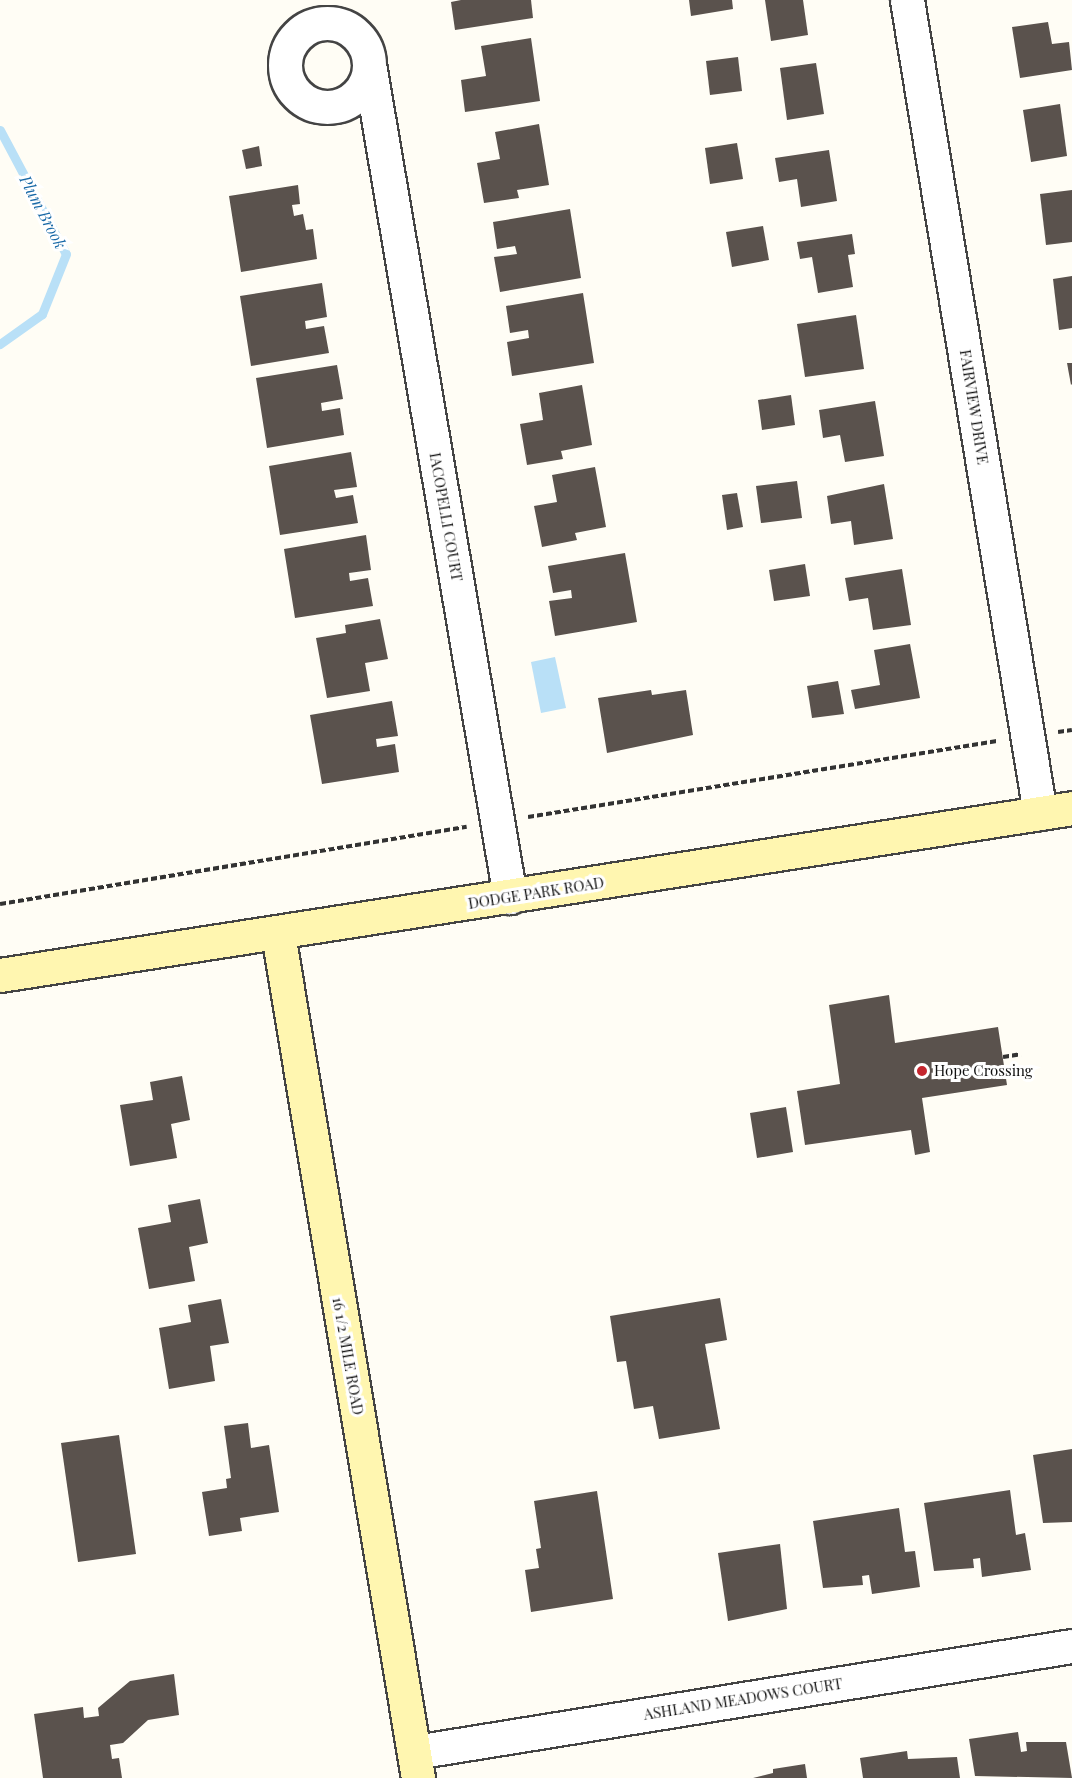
<!DOCTYPE html>
<style>
body{margin:0}
#map{position:relative;width:1072px;height:1778px;overflow:hidden;background:#fffdf5;font-family:"Playfair Display",serif}
div>[style]{position:absolute}
.water>*{inset:0;background:#b9e0f7}
.stream>*{height:9px;margin:-4.5px;padding:0 4.5px;transform-origin:4.5px;border-radius:4.5px;background:#b9e0f7}
.building>*{inset:0;background:#5a524d}
.path>*{height:4px;margin-top:-2px;transform-origin:0;background:repeating-linear-gradient(90deg,#333 0 6px,transparent 0 9px)}
.roads{filter:drop-shadow(2px 0 #444) drop-shadow(-2px 0 #444) drop-shadow(0 2px #444) drop-shadow(0 -2px #444)}
.street>*{height:33px;margin:-16.5px;padding:0 16.5px;transform-origin:16.5px;border-radius:16.5px;background:#fff}
.street>.ring{margin:-16.5px;padding:0;box-sizing:content-box;background:none;border:33px solid #fff;border-radius:50%}
.secondary>*{height:33px;margin:-16.5px;padding:0 16.5px;transform-origin:16.5px;border-radius:16.5px;background:#fff6b0}
.dots>*{width:16px;height:16px;translate:-50% -50%;box-sizing:border-box;border:3px solid #fff;border-radius:50%}
span{translate:-50% -50%;white-space:nowrap;text-align:center;line-height:1.15;-webkit-text-stroke:6px #fff;paint-order:stroke}
.street-label{font-size:15px;color:#111}
.poi-label{font-size:15px;color:#111}
.left{translate:0 -50%;text-align:left}
.water-label{font-size:16px;color:#1768a6;font-style:italic}
</style>
<div id="map">
<div class="water">
<i style="clip-path:polygon(555px 657px,566px 708px,541px 713px,531px 662px)"></i>
</div>
<div class="stream">
<i style="left:0;top:130px;width:140px;rotate:62deg"></i>
<i style="left:66px;top:254px;width:65px;rotate:111.8deg"></i>
<i style="left:42px;top:314px;width:52px;rotate:144.5deg"></i>
</div>
<div class="building">
<i style="clip-path:polygon(461px 0,531px 0,533px 18px,455px 30px,451px 2px)"></i>
<i style="clip-path:polygon(689px 0,732px 0,733px 9px,691px 16px)"></i>
<i style="clip-path:polygon(765px 0,803px 0,808px 35px,771px 41px)"></i>
<i style="clip-path:polygon(1048px 22px,1052px 44px,1069px 42px,1072px 70px,1020px 78px,1012px 27px)"></i>
<i style="clip-path:polygon(531px 38px,540px 101px,465px 112px,461px 80px,486px 76px,481px 46px)"></i>
<i style="clip-path:polygon(738px 57px,742px 91px,710px 95px,706px 61px)"></i>
<i style="clip-path:polygon(816px 63px,824px 114px,787px 120px,780px 68px)"></i>
<i style="clip-path:polygon(1060px 104px,1067px 156px,1031px 162px,1023px 110px)"></i>
<i style="clip-path:polygon(539px 124px,549px 185px,517px 190px,519px 198px,484px 203px,477px 163px,500px 159px,495px 132px)"></i>
<i style="clip-path:polygon(737px 143px,743px 179px,710px 184px,705px 148px)"></i>
<i style="clip-path:polygon(259px 146px,262px 166px,246px 169px,242px 150px)"></i>
<i style="clip-path:polygon(829px 150px,837px 201px,801px 207px,797px 179px,779px 182px,775px 158px)"></i>
<i style="clip-path:polygon(298px 185px,300px 204px,292px 205px,294px 216px,303px 214px,306px 230px,313px 229px,317px 259px,241px 272px,229px 196px)"></i>
<i style="clip-path:polygon(1072px 190px,1072px 242px,1046px 245px,1040px 194px)"></i>
<i style="clip-path:polygon(570px 209px,581px 278px,500px 292px,494px 257px,517px 254px,515px 246px,497px 249px,493px 222px)"></i>
<i style="clip-path:polygon(763px 226px,769px 260px,732px 267px,726px 232px)"></i>
<i style="clip-path:polygon(852px 234px,855px 254px,848px 255px,853px 287px,818px 293px,812px 257px,800px 259px,797px 242px)"></i>
<i style="clip-path:polygon(1072px 276px,1072px 328px,1059px 330px,1053px 279px)"></i>
<i style="clip-path:polygon(322px 283px,327px 317px,305px 321px,306px 329px,324px 326px,329px 353px,251px 366px,240px 296px)"></i>
<i style="clip-path:polygon(583px 293px,594px 363px,512px 376px,507px 342px,529px 338px,528px 330px,510px 333px,506px 306px)"></i>
<i style="clip-path:polygon(856px 315px,864px 369px,805px 377px,797px 324px)"></i>
<i style="clip-path:polygon(1067px 363px,1072px 363px,1072px 384px,1071px 385px)"></i>
<i style="clip-path:polygon(337px 365px,343px 399px,321px 403px,322px 411px,340px 408px,344px 435px,267px 448px,256px 378px)"></i>
<i style="clip-path:polygon(582px 385px,592px 445px,561px 451px,563px 459px,527px 465px,520px 424px,543px 420px,539px 393px)"></i>
<i style="clip-path:polygon(791px 395px,795px 425px,762px 430px,758px 400px)"></i>
<i style="clip-path:polygon(875px 401px,884px 456px,845px 462px,840px 435px,823px 438px,819px 410px)"></i>
<i style="clip-path:polygon(351px 452px,357px 487px,334px 490px,336px 498px,353px 495px,358px 523px,280px 535px,269px 466px)"></i>
<i style="clip-path:polygon(595px 467px,606px 527px,575px 533px,577px 540px,542px 547px,534px 506px,557px 502px,552px 475px)"></i>
<i style="clip-path:polygon(797px 481px,802px 518px,761px 523px,756px 486px)"></i>
<i style="clip-path:polygon(884px 484px,893px 539px,854px 545px,851px 521px,831px 524px,827px 496px)"></i>
<i style="clip-path:polygon(737px 493px,743px 527px,727px 530px,722px 495px)"></i>
<i style="clip-path:polygon(366px 535px,371px 570px,349px 573px,350px 581px,368px 578px,373px 606px,295px 618px,284px 549px)"></i>
<i style="clip-path:polygon(625px 553px,637px 622px,555px 636px,549px 601px,572px 598px,571px 590px,553px 593px,548px 566px)"></i>
<i style="clip-path:polygon(805px 564px,810px 596px,774px 601px,769px 570px)"></i>
<i style="clip-path:polygon(902px 569px,911px 625px,873px 630px,868px 598px,849px 601px,845px 578px)"></i>
<i style="clip-path:polygon(380px 619px,388px 659px,365px 663px,370px 691px,327px 698px,316px 638px,346px 633px,345px 625px)"></i>
<i style="clip-path:polygon(910px 644px,920px 698px,855px 709px,851px 690px,880px 685px,874px 650px)"></i>
<i style="clip-path:polygon(838px 681px,844px 714px,812px 718px,807px 686px)"></i>
<i style="clip-path:polygon(651px 690px,652px 695px,686px 690px,693px 735px,607px 753px,598px 698px)"></i>
<i style="clip-path:polygon(392px 701px,398px 736px,376px 739px,377px 747px,395px 744px,399px 772px,322px 784px,310px 715px)"></i>
<i style="clip-path:polygon(889px 995px,895px 1043px,998px 1027px,1007px 1085px,922px 1098px,930px 1152px,915px 1155px,911px 1130px,805px 1145px,797px 1091px,840px 1084px,829px 1005px)"></i>
<i style="clip-path:polygon(182px 1076px,190px 1120px,171px 1124px,177px 1158px,130px 1166px,120px 1105px,153px 1100px,150px 1082px)"></i>
<i style="clip-path:polygon(786px 1107px,793px 1152px,757px 1158px,750px 1113px)"></i>
<i style="clip-path:polygon(200px 1199px,208px 1243px,189px 1247px,195px 1281px,149px 1289px,138px 1228px,171px 1222px,168px 1205px)"></i>
<i style="clip-path:polygon(720px 1298px,727px 1340px,705px 1344px,720px 1429px,659px 1439px,653px 1406px,634px 1409px,626px 1361px,617px 1362px,610px 1316px)"></i>
<i style="clip-path:polygon(221px 1299px,229px 1343px,210px 1346px,215px 1381px,169px 1389px,159px 1328px,191px 1322px,188px 1305px)"></i>
<i style="clip-path:polygon(248px 1423px,251px 1448px,269px 1445px,279px 1512px,240px 1518px,242px 1531px,209px 1536px,202px 1492px,227px 1488px,226px 1479px,231px 1478px,224px 1426px)"></i>
<i style="clip-path:polygon(119px 1435px,136px 1554px,78px 1562px,61px 1443px)"></i>
<i style="clip-path:polygon(1072px 1449px,1072px 1522px,1043px 1523px,1033px 1455px)"></i>
<i style="clip-path:polygon(1010px 1490px,1016px 1535px,1025px 1533px,1031px 1570px,982px 1577px,980px 1558px,973px 1559px,974px 1568px,934px 1571px,924px 1503px)"></i>
<i style="clip-path:polygon(597px 1491px,613px 1599px,531px 1612px,525px 1570px,539px 1568px,536px 1549px,541px 1548px,534px 1501px)"></i>
<i style="clip-path:polygon(899px 1508px,905px 1552px,915px 1551px,920px 1587px,872px 1594px,869px 1575px,862px 1576px,863px 1585px,823px 1588px,813px 1521px)"></i>
<i style="clip-path:polygon(780px 1544px,787px 1609px,728px 1621px,718px 1553px)"></i>
<i style="clip-path:polygon(174px 1674px,179px 1715px,148px 1720px,123px 1743px,110px 1745px,112px 1759px,119px 1758px,122px 1778px,43px 1778px,34px 1714px,83px 1707px,84px 1718px,99px 1716px,98px 1708px,130px 1681px)"></i>
<i style="clip-path:polygon(1018px 1732px,1021px 1752px,1027px 1751px,1026px 1742px,1066px 1742px,1072px 1778px,975px 1776px,969px 1739px)"></i>
<i style="clip-path:polygon(907px 1751px,908px 1759px,957px 1757px,960px 1778px,863px 1778px,860px 1758px)"></i>
<i style="clip-path:polygon(805px 1764px,807px 1778px,753px 1778px,773px 1773px,773px 1769px)"></i>
</div>
<div class="path">
<i style="left:1058px;top:732px;width:14px;rotate:-8deg"></i>
<i style="left:528px;top:817px;width:475px;rotate:-9.2deg"></i>
<i style="left:0;top:904px;width:473px;rotate:-9.4deg"></i>
<i style="left:1003px;top:1057px;width:18px;rotate:-9deg"></i>
</div>
<div class="roads">
<div class="street">
<i style="left:907px;top:0;width:824px;rotate:80.71deg"></i>
<i class="ring" style="left:285px;top:23px;width:51px;height:51px"></i>
<i style="left:370px;top:70px;width:839px;rotate:80.39deg"></i>
<i style="left:415px;top:1752px;width:665px;rotate:-9.17deg"></i>
</div>
<div class="secondary">
<i style="left:278px;top:934px;width:856px;rotate:80.58deg"></i>
<i style="left:0;top:975px;width:1085px;rotate:-8.85deg"></i>
</div>
</div>
<div class="dots">
<i style="left:922px;top:1071px;background:#c4262e"></i>
</div>
<div class="street-label">
<span style="left:974px;top:407px;rotate:81deg">FAIRVIEW DRIVE</span>
<span style="left:446px;top:517px;rotate:80deg">IACOPELLI COURT</span>
<span style="left:536px;top:893px;rotate:-9deg">DODGE PARK ROAD</span>
<span style="left:348px;top:1356px;rotate:80deg">16 1/2 MILE ROAD</span>
<span style="left:743px;top:1699px;rotate:-9deg">ASHLAND MEADOWS COURT</span>
</div>
<div class="poi-label">
<span class="left" style="left:934px;top:1071px">Hope Crossing</span>
</div>
<div class="water-label">
<span style="left:43px;top:212px;rotate:62deg">Plum Brook</span>
</div>
</div>
